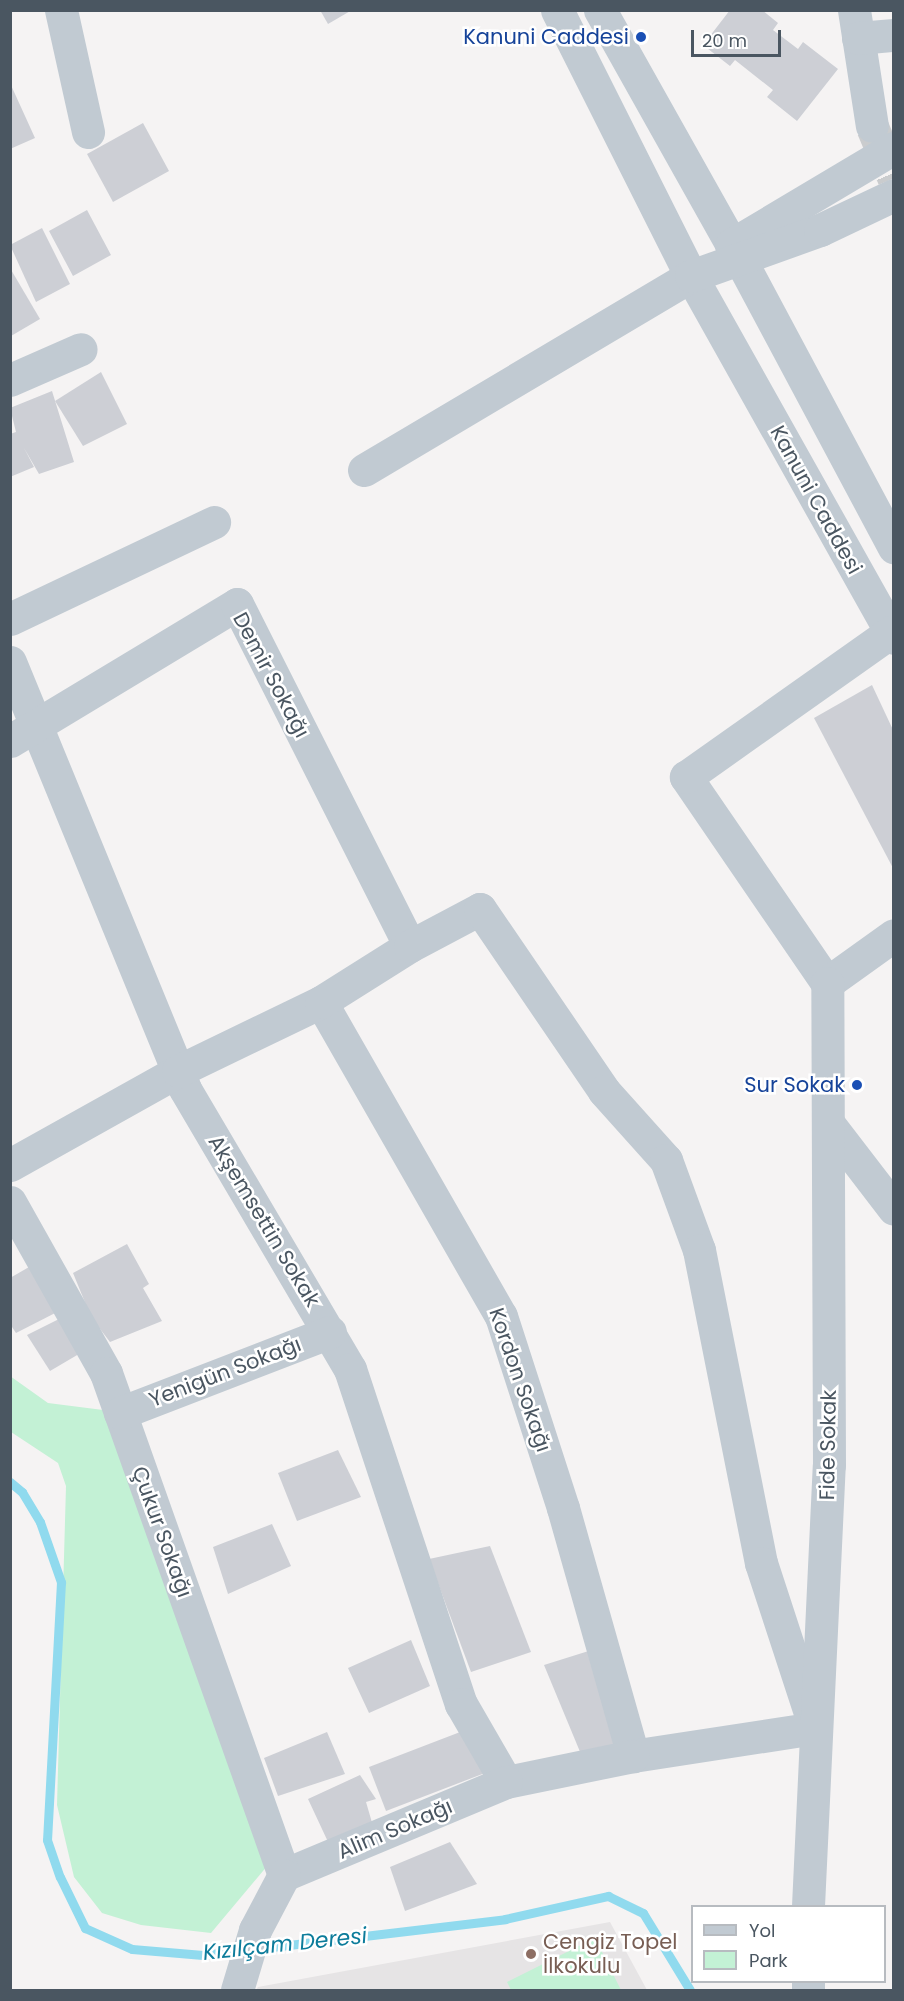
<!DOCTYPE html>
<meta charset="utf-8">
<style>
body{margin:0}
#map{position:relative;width:904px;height:2001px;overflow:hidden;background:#f5f3f3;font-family:Poppins,sans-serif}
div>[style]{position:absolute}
.education>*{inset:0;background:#e6e4e5}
.green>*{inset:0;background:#c3f1d5}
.stream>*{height:9px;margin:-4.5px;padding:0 4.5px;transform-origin:4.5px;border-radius:4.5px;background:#90daee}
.building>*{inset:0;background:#cdcfd5}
.minor-tunnel>*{height:33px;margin-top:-16.5px;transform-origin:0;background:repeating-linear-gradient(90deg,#caccce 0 33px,transparent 0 49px)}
.minor>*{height:33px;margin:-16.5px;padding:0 16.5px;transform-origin:16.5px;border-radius:16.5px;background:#c1cad2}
.dots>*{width:16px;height:16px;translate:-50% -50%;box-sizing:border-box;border:3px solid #fff;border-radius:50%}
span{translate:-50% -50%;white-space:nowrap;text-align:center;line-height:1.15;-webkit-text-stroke:5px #fff;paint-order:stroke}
.transit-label{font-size:21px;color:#164399}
.right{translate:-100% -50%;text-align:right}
.street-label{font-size:21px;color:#4a5661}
.education-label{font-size:21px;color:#785e54}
.left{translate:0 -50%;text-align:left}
.water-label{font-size:22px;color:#0c7c9b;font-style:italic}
.frame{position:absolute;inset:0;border:12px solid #4a5661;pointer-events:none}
.legend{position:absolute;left:691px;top:1905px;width:195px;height:78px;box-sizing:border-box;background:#fff;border:2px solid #b7bbc0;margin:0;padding:8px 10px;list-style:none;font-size:18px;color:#4a5661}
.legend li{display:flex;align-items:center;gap:12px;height:30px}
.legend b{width:30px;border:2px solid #b7bbc0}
.scale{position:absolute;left:691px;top:30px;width:90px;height:27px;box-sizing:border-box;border:3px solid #4a5661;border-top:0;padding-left:8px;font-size:18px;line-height:21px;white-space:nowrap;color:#4a5661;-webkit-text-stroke:4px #fff;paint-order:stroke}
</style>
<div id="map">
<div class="education">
<i style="clip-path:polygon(610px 1922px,647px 1990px,256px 1990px,258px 1987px)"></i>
</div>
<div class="green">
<i style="clip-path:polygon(10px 1376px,48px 1403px,111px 1411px,273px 1859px,211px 1933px,141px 1925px,102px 1913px,74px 1877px,57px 1805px,66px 1486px,58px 1463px,11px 1432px)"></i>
<i style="clip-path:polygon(595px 1938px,621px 1990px,511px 1990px,507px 1982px)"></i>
</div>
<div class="stream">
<i style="left:10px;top:1482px;width:16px;rotate:40deg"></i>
<i style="left:22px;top:1492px;width:35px;rotate:59deg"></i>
<i style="left:40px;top:1522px;width:64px;rotate:70.7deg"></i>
<i style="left:61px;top:1582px;width:258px;rotate:93.1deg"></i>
<i style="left:47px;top:1840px;width:39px;rotate:71deg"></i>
<i style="left:60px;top:1877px;width:57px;rotate:63.9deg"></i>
<i style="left:85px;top:1928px;width:51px;rotate:24.1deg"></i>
<i style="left:132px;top:1949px;width:71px;rotate:4.8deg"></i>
<i style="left:203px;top:1955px;width:39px;rotate:-7deg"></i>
<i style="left:255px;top:1949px;width:252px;rotate:-6.8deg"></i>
<i style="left:505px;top:1919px;width:106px;rotate:-12.6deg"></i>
<i style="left:608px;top:1896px;width:39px;rotate:26deg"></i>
<i style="left:643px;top:1913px;width:90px;rotate:58.6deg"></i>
</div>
<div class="building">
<i style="clip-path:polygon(320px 10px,352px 10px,328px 24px)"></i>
<i style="clip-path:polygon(730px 10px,762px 10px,778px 23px,773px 30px,798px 49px,803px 42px,838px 69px,797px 121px,767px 97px,773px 90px,735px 60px,730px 66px,703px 45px)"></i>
<i style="clip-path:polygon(10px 83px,35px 138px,10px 149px)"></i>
<i style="clip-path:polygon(143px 123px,169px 171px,113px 202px,87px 154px)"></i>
<i style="clip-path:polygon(87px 210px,111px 255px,73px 276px,49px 231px)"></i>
<i style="clip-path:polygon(42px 228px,70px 284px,36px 302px,10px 245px)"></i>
<i style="clip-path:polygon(10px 268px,40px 319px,11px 336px,10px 335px)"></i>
<i style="clip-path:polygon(101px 372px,127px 424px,83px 446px,55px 401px)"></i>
<i style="clip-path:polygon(52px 391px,74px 462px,39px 474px,24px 448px,34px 467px,10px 477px,10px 434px,16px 432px,10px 408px)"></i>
<i style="clip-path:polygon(872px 685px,894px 732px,894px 870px,814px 718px)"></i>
<i style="clip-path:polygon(127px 1244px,149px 1284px,143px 1288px,162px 1321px,110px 1342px,91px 1317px,73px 1273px)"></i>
<i style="clip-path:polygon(36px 1263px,63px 1309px,16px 1333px,10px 1324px,10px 1278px)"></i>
<i style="clip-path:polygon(65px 1316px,84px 1351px,50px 1371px,27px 1335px)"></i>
<i style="clip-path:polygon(338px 1450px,361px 1497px,297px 1521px,278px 1473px)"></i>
<i style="clip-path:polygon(272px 1524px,291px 1566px,228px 1594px,213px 1547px)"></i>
<i style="clip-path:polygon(490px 1546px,531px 1652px,471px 1672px,429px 1559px)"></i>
<i style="clip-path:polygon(411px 1640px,430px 1686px,369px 1713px,348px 1668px)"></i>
<i style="clip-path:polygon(595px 1649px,633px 1756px,583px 1759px,544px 1665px)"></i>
<i style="clip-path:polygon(468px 1729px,485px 1773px,386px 1811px,369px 1767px)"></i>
<i style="clip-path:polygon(327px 1732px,345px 1774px,278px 1796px,264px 1758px)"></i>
<i style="clip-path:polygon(360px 1775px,376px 1799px,366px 1802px,373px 1826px,329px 1844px,308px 1799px)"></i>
<i style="clip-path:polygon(450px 1842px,477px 1884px,405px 1911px,390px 1867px)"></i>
</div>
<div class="minor-tunnel">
<i style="left:873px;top:128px;width:54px;rotate:67.2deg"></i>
</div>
<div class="minor">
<i style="left:61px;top:10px;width:125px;rotate:77.5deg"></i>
<i style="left:557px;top:10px;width:298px;rotate:63.3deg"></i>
<i style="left:691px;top:276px;width:415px;rotate:60.7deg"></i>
<i style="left:600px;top:10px;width:286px;rotate:60.7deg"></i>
<i style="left:740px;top:259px;width:327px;rotate:61.9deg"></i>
<i style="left:854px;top:10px;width:117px;rotate:81.2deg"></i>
<i style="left:858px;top:38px;width:36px;rotate:-5deg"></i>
<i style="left:731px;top:245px;width:190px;rotate:-30.8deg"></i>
<i style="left:10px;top:380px;width:77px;rotate:-23.6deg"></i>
<i style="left:364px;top:470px;width:380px;rotate:-30.7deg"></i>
<i style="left:691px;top:276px;width:137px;rotate:-19.6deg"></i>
<i style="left:820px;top:230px;width:82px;rotate:-25.3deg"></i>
<i style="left:10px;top:619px;width:226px;rotate:-25.4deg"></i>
<i style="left:10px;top:662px;width:461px;rotate:67.7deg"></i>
<i style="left:185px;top:1089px;width:325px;rotate:59.5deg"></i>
<i style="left:350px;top:1369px;width:353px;rotate:71.7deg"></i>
<i style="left:461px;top:1704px;width:90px;rotate:60deg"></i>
<i style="left:10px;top:741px;width:265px;rotate:-31.1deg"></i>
<i style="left:237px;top:604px;width:383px;rotate:63.2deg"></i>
<i style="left:827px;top:983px;width:250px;rotate:-124.4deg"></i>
<i style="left:686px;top:777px;width:251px;rotate:-35.3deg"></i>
<i style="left:827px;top:983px;width:82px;rotate:-35.6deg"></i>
<i style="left:321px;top:1002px;width:362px;rotate:60.2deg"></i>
<i style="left:501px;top:1316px;width:202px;rotate:72.1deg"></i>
<i style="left:563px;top:1508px;width:258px;rotate:74.2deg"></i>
<i style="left:828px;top:1123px;width:108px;rotate:52.5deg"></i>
<i style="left:10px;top:1165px;width:193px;rotate:-29.2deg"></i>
<i style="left:178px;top:1071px;width:159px;rotate:-25.8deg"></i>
<i style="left:321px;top:1002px;width:105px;rotate:-32.2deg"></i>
<i style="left:410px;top:946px;width:79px;rotate:-27.9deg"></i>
<i style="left:480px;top:909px;width:220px;rotate:55.7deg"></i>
<i style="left:604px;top:1091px;width:93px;rotate:48.1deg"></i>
<i style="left:666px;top:1160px;width:96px;rotate:69.9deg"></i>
<i style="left:699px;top:1250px;width:319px;rotate:78.8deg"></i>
<i style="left:761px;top:1563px;width:174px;rotate:71.9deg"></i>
<i style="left:815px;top:1728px;width:184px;rotate:171.3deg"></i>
<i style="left:633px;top:1756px;width:130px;rotate:168.4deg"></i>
<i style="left:506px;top:1782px;width:241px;rotate:157.3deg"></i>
<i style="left:10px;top:1202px;width:196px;rotate:60.7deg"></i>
<i style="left:106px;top:1373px;width:533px;rotate:70.48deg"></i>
<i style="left:120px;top:1413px;width:225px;rotate:-21.1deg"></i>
<i style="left:808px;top:1906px;width:441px;rotate:-87.3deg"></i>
<i style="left:829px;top:1465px;width:482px;rotate:-90.2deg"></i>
<i style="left:237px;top:1990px;width:63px;rotate:-73.3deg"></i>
<i style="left:255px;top:1930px;width:62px;rotate:-62.2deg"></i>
<i style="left:808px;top:1990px;width:8px;rotate:-90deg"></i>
</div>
<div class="dots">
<i style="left:641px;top:37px;background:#1a4fb4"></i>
<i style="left:857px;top:1085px;background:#1a4fb4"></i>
<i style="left:531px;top:1954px;background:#8d6e63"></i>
</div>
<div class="transit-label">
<span class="right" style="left:629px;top:37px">Kanuni Caddesi</span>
<span class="right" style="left:845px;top:1085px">Sur Sokak</span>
</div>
<div class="street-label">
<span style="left:816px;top:500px;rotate:61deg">Kanuni Caddesi</span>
<span style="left:271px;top:675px;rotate:62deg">Demir Sokağı</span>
<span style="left:264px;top:1221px;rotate:59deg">Akşemsettin Sokak</span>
<span style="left:225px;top:1372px;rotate:-21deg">Yenigün Sokağı</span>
<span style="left:520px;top:1380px;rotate:71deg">Kordon Sokağı</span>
<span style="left:828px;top:1445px;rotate:-89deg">Fide Sokak</span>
<span style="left:162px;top:1532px;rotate:70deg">Çukur Sokağı</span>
<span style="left:395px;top:1829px;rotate:-23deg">Alim Sokağı</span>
</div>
<div class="education-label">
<span class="left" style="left:543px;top:1954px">Cengiz Topel<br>İlkokulu</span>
</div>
<div class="water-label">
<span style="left:285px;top:1944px;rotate:-6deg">Kızılçam Deresi</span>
</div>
<div class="frame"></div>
<ul class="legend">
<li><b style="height:8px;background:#c1cad2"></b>Yol</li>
<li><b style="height:16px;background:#c3f1d5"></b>Park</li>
</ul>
<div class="scale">20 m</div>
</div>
